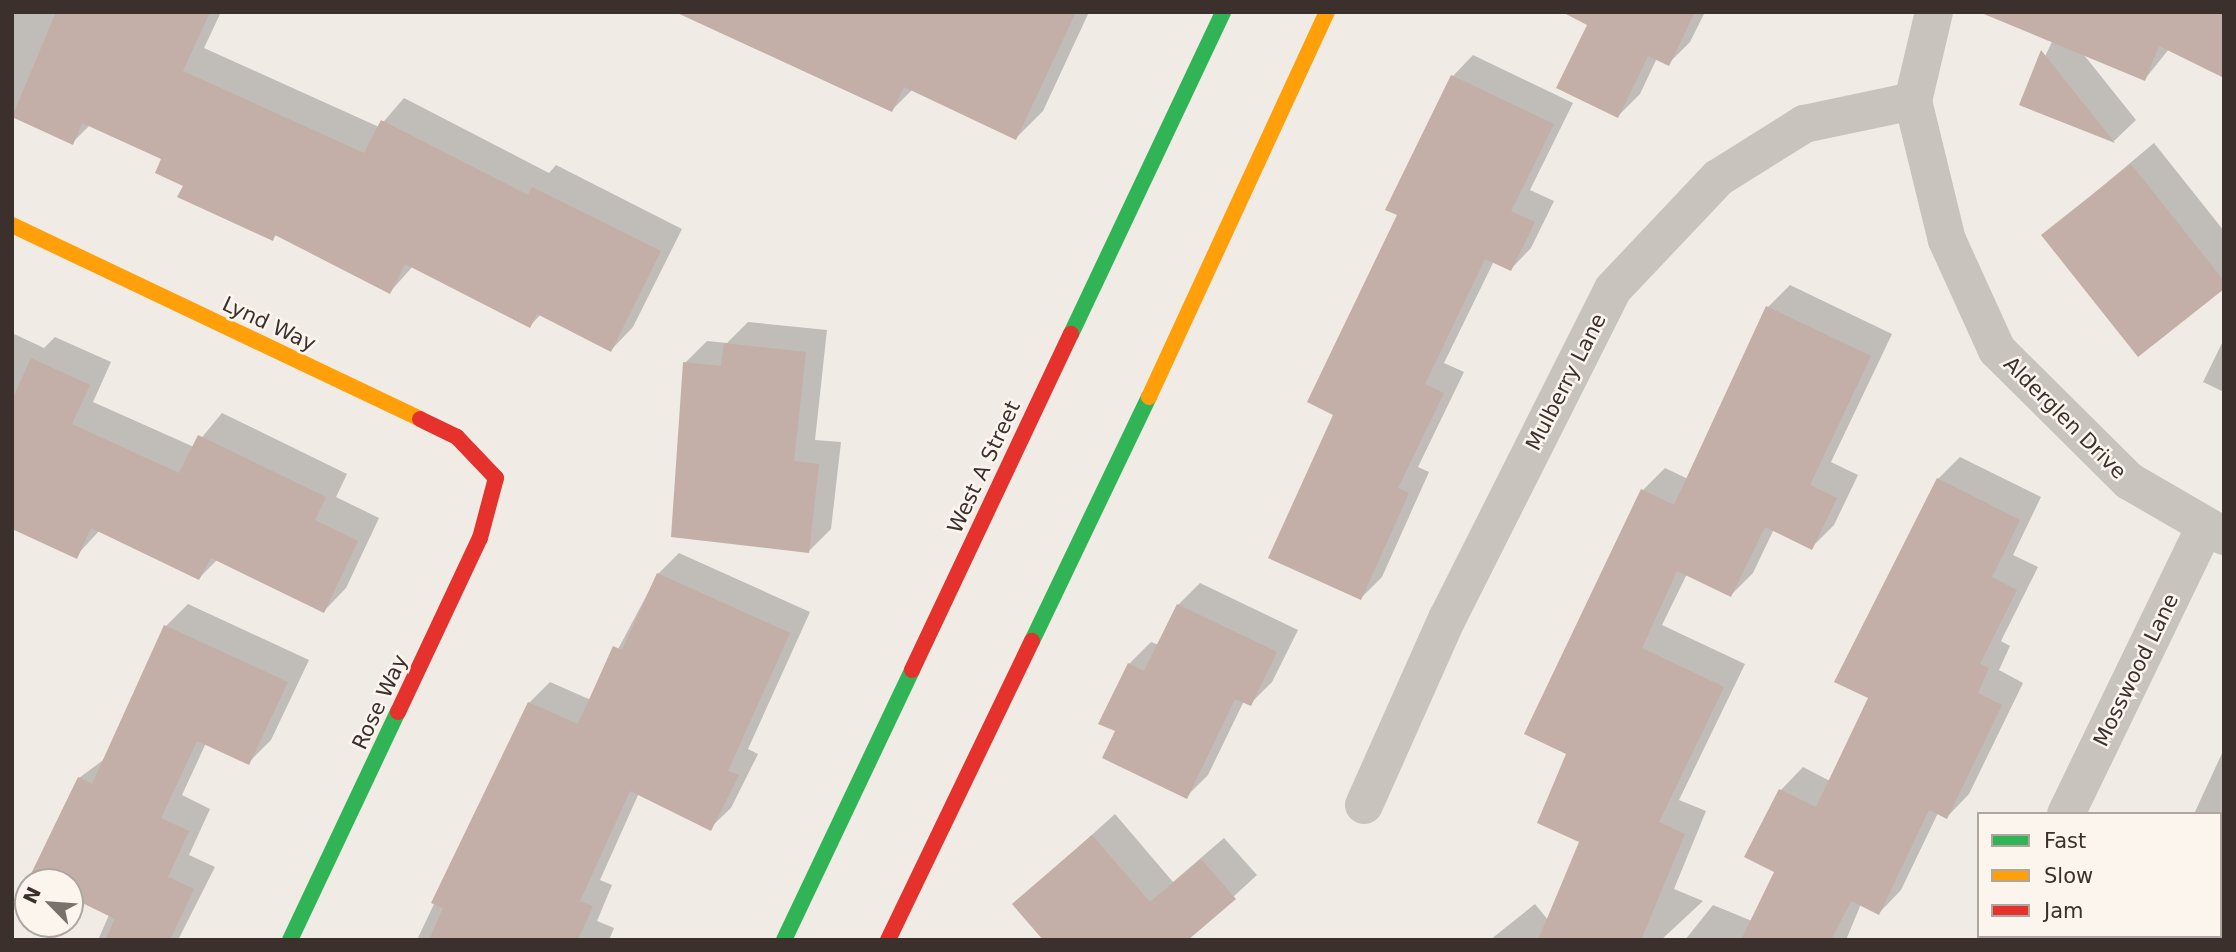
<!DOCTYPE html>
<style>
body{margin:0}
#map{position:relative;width:2236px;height:952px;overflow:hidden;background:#f0ebe5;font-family:"DejaVu Sans",sans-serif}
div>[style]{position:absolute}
.shadow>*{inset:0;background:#0003}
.building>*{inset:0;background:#c3afa7}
.street>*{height:38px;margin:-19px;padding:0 19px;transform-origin:19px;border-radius:19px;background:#c9c3be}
.fast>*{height:16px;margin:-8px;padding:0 8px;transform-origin:8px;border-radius:8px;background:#30b455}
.slow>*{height:16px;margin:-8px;padding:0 8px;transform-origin:8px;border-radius:8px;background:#ff9f0a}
.jam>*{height:16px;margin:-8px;padding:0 8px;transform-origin:8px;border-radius:8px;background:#e5322d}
span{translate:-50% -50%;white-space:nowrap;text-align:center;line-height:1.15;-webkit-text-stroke:5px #fbf5ee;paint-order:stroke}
.street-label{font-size:21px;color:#3b302b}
.frame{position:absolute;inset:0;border:14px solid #3b302b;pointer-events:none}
.legend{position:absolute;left:1977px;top:812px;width:245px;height:126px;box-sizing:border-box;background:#fbf5ee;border:2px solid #aea6a0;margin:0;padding:9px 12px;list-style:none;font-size:21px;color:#3b302b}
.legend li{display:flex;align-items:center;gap:14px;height:35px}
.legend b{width:35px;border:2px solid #aea6a0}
.north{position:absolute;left:14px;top:868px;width:70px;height:70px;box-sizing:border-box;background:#fbf5ee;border:2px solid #aea6a0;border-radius:50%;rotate:295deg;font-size:19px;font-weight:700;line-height:28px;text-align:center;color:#3b302b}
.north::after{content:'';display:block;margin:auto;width:24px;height:32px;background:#7a716c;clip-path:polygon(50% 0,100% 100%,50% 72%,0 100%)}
</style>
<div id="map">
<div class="shadow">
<i style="clip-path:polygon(12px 12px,221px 12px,204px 48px,379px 127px,404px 98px,549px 173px,556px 165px,682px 229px,633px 327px,611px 350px,541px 314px,530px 326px,413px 266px,390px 292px,277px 234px,272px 239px,185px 185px,163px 158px,90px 125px,73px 142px,12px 115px)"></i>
<i style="clip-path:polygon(736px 12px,1089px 12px,1043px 111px,1016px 138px,913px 89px,892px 110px)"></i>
<i style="clip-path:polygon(1594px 12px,1705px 12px,1690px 42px,1668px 64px,1657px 58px,1640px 94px,1618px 116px)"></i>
<i style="clip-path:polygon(2058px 12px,2169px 49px,2145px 79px,2084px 55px,2136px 120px,2114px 141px,2022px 104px,2052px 42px)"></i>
<i style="clip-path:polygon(1473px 55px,1573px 103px,1530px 190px,1554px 201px,1531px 248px,1511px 269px,1494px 261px,1444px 363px,1464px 372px,1418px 467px,1429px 472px,1382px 577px,1361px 598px,1336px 414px,1399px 215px,1388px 209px,1453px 76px)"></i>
<i style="clip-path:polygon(2154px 143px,2224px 231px,2224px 287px,2044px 235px)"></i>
<i style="clip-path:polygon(1790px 285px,1892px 334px,1831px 462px,1858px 475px,1834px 525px,1811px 548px,1774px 529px,1753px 573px,1731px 595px,1687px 574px,1662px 625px,1745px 664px,1679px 800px,1706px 811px,1674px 889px,1703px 901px,1661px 940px,1490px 940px,1535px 904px,1548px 920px,1582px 841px,1568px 753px,1643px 490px,1665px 468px,1688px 479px,1768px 307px)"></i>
<i style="clip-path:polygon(748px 322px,827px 330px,815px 440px,841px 442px,831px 529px,809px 551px,685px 363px,707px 341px,727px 343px)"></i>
<i style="clip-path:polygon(12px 333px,44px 348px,55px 337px,111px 362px,93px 402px,194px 447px,222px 413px,347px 474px,336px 497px,379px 518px,346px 588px,324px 611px,218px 559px,199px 578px,100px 530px,76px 556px,12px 524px)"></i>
<i style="clip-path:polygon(2224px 339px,2224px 392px,2203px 382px)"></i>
<i style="clip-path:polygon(1960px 457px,2041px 497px,2013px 555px,2038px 567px,2001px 641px,2010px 646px,1999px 670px,2023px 683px,1969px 794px,1947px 817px,1938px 813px,1901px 890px,1879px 913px,1861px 904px,1846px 940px,1685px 940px,1713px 905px,1752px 921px,1776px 871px,1747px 856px,1781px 790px,1803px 767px,1830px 781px,1870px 698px,1938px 479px)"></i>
<i style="clip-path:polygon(679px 553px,810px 612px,748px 749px,758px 754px,731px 808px,710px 828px,639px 793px,600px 880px,612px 885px,597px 921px,614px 928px,609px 940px,417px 940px,529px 703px,550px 682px,591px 700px,658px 574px)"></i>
<i style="clip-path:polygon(1200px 583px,1298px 630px,1272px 682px,1250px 704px,1244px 701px,1208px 775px,1186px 797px,1118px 731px,1129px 664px,1151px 642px,1159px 645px,1178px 605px)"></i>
<i style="clip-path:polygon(188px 604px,309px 660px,271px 740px,249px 762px,206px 743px,182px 795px,210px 809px,189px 855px,215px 867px,178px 940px,98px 940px,109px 915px,70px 896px,70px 882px,42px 882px,79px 778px,106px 758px,166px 626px)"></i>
<i style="clip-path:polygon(2224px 749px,2224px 940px,2187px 940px,2220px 936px,2220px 814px,2194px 814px)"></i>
<i style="clip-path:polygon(1115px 814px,1173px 882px,1224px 838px,1257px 875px,1186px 940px,1014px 905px)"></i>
</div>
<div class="building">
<i style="clip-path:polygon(56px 12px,210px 12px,183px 71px,364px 153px,381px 120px,528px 195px,532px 187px,661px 251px,611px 352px,537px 314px,530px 328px,405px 264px,390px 294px,275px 235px,273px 241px,177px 197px,183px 186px,155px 173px,161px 159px,82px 123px,73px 145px,12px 117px)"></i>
<i style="clip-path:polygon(675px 12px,1076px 12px,1016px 140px,904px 87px,892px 112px)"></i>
<i style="clip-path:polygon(1562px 12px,1695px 12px,1669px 66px,1648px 56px,1618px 118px,1556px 88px,1587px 25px)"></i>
<i style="clip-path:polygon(1979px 12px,2224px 12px,2224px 78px,2159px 46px,2145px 81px)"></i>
<i style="clip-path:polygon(2041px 50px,2115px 143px,2019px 105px)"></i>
<i style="clip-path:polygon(1451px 75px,1554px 124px,1511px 211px,1535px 222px,1511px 271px,1485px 259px,1425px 384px,1444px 393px,1398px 488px,1409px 493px,1361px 600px,1268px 558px,1333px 415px,1307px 402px,1397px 215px,1385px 210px)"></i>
<i style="clip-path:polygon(2131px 164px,2224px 281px,2224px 289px,2138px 357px,2041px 235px)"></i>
<i style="clip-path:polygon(1766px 306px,1871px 356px,1810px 485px,1837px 498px,1812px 550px,1765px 527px,1731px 597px,1677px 571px,1642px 648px,1724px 687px,1659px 822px,1685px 834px,1641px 940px,1538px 940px,1579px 842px,1537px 823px,1566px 754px,1524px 734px,1641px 489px,1674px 505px)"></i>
<i style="clip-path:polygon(724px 343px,806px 352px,794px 461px,819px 464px,809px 553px,671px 537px,683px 362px,721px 366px)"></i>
<i style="clip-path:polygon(31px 358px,90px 385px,72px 424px,179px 473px,198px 435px,326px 497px,315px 520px,358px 541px,324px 613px,211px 558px,199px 580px,91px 528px,77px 559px,12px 529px,12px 400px)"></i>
<i style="clip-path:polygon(1937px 478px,2020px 520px,1992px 577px,2017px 590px,1980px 664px,1989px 668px,1978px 693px,2002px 705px,1947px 819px,1929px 810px,1879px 915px,1851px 901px,1831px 940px,1741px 940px,1774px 872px,1744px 857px,1779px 789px,1816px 807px,1868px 698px,1834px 682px)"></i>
<i style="clip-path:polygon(657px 573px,790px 633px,728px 771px,739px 775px,711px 831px,630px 791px,580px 901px,593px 906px,578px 940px,429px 940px,443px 908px,431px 903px,528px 702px,578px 724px,613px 646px,622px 650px)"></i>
<i style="clip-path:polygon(1177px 604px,1277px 652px,1251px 706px,1235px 699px,1187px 799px,1102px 758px,1115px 731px,1098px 724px,1128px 663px,1144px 671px)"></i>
<i style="clip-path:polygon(164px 625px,288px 682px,249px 765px,197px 741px,161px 818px,189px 831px,168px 877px,194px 889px,170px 940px,105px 940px,115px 919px,70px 897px,70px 882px,27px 882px,78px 777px,92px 784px)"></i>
<i style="clip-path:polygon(1092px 835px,1150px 902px,1201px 859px,1236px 899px,1188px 940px,1043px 940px,1012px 904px)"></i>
</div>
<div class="street">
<i style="left:1934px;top:12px;width:91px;rotate:103.3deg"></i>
<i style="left:1913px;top:101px;width:143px;rotate:76.3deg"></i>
<i style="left:1947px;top:240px;width:121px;rotate:65.6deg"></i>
<i style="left:1997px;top:350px;width:186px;rotate:44.8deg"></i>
<i style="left:2129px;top:481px;width:110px;rotate:30.1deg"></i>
<i style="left:1364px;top:805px;width:204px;rotate:-66deg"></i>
<i style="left:1447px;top:619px;width:369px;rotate:-63.3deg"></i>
<i style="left:1613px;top:289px;width:153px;rotate:-46.6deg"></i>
<i style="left:1718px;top:178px;width:102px;rotate:-32.1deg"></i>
<i style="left:1804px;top:124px;width:111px;rotate:-11.9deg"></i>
<i style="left:2066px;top:814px;width:320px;rotate:-64.2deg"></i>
<i style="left:2004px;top:940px;width:4px;rotate:-63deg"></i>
</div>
<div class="fast">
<i style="left:1071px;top:334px;width:356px;rotate:-64.7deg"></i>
<i style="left:1032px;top:641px;width:271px;rotate:-64.4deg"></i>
<i style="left:290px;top:940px;width:252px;rotate:-64.7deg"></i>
<i style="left:784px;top:940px;width:299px;rotate:-64.6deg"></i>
</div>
<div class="slow">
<i style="left:12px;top:225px;width:452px;rotate:25.4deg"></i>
<i style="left:1149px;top:397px;width:424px;rotate:-65.2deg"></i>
</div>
<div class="jam">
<i style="left:912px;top:670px;width:372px;rotate:-64.7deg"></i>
<i style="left:398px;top:712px;width:192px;rotate:-64.8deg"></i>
<i style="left:480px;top:538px;width:62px;rotate:-75.1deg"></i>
<i style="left:496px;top:478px;width:57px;rotate:-133.6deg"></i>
<i style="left:457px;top:437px;width:41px;rotate:-154.1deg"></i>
<i style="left:888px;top:940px;width:332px;rotate:-64.3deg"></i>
</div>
<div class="street-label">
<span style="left:269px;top:324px;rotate:25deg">Lynd Way</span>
<span style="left:1566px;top:382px;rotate:-63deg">Mulberry Lane</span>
<span style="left:2065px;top:418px;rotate:45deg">Alderglen Drive</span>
<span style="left:984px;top:467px;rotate:-65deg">West A Street</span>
<span style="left:2136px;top:670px;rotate:-64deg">Mosswood Lane</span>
<span style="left:380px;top:702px;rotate:-65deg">Rose Way</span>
</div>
<div class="frame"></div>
<ul class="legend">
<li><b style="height:9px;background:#30b455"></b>Fast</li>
<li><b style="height:9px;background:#ff9f0a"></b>Slow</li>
<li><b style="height:9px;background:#e5322d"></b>Jam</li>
</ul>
<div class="north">N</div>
</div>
